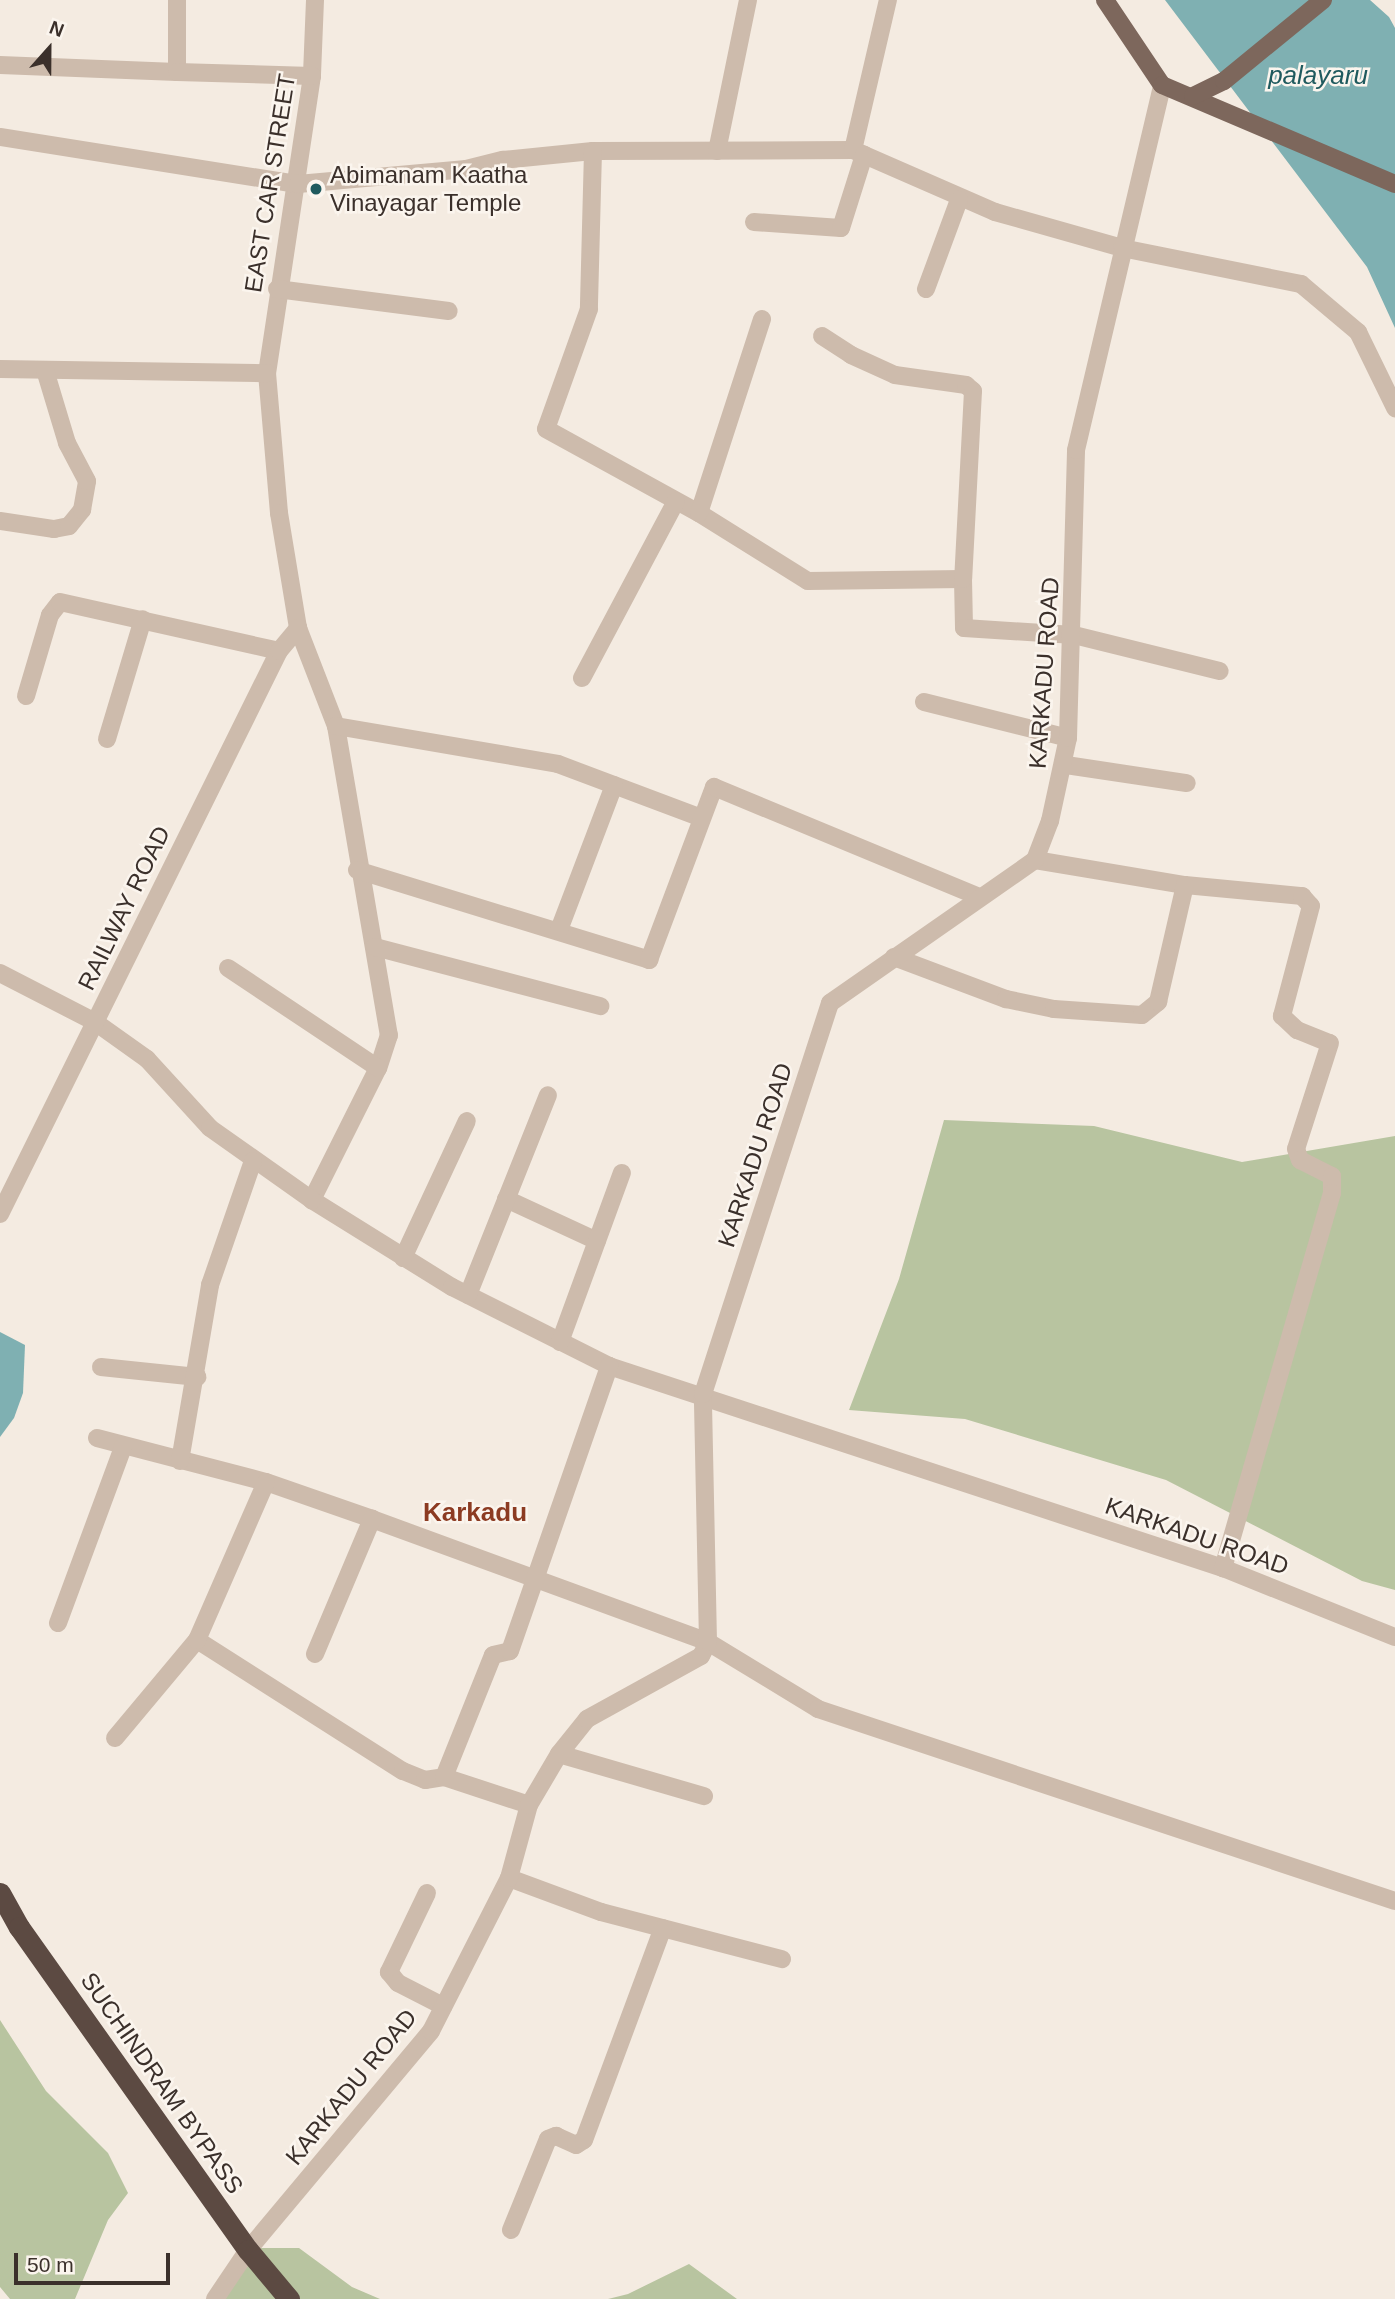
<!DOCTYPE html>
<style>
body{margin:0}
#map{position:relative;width:1395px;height:2299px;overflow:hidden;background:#f4ebe1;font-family:Arial,sans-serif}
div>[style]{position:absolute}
.green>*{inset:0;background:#b8c4a0}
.water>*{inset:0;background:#7fb0b2}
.minor>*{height:18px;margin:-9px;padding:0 9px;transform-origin:9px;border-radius:9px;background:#cdbbac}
.major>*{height:18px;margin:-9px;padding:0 9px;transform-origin:9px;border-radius:9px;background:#7d675c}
.highway>*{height:21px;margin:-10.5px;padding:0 10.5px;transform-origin:10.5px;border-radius:10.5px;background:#5c4a42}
.dots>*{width:19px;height:19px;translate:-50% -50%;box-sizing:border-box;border:4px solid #fbf5ee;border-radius:50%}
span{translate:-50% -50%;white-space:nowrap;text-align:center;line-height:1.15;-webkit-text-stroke:5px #fbf5ee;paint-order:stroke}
.poi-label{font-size:24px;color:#3b302b}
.left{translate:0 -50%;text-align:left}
.street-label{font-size:24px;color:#3b302b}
.water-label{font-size:26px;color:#1f5a5e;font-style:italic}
.neighbourhood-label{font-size:26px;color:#8c3b22;font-weight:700}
.north{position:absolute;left:14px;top:14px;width:70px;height:70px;-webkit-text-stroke:5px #fbf5ee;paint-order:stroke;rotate:21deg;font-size:19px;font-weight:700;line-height:28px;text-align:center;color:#3b302b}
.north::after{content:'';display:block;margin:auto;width:24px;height:32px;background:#3b302b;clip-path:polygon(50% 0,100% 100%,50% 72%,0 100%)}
.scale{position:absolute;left:14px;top:2253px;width:156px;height:32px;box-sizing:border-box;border:4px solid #3b302b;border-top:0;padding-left:9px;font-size:21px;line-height:24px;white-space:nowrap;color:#3b302b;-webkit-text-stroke:5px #fbf5ee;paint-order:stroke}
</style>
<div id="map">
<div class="green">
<i style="clip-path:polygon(944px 1120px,1094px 1126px,1242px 1162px,1395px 1136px,1395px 1590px,1362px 1581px,1166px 1480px,965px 1419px,849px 1410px,899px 1279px)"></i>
<i style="clip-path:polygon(0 2020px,46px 2091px,108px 2153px,128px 2193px,108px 2220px,75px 2299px,10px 2299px,0 2287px)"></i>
<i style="clip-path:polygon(253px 2248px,299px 2248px,352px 2287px,380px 2299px,223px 2299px)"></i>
<i style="clip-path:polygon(689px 2264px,737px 2299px,608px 2299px,628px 2294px)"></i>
</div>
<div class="water">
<i style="clip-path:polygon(1165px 0,1370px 0,1389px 17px,1395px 28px,1395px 328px,1367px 267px)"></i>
<i style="clip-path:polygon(0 1332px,25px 1345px,23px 1393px,14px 1418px,0 1437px)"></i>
</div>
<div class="minor">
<i style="left:315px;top:0;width:76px;rotate:92.3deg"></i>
<i style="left:312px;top:76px;width:300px;rotate:98.6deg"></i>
<i style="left:267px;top:373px;width:141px;rotate:85.1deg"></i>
<i style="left:279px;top:513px;width:117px;rotate:80.6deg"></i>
<i style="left:298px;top:628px;width:105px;rotate:68.8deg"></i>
<i style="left:336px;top:726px;width:314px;rotate:80.3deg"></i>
<i style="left:389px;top:1035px;width:35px;rotate:108deg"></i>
<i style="left:378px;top:1068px;width:148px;rotate:116.6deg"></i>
<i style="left:312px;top:1200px;width:165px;rotate:31.9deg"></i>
<i style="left:452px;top:1287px;width:176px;rotate:26.7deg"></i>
<i style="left:609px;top:1366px;width:646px;rotate:18.21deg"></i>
<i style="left:1223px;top:1568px;width:185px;rotate:21.9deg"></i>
<i style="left:0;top:65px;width:177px;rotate:2.3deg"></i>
<i style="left:177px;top:72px;width:72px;rotate:-90deg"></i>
<i style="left:177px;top:72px;width:135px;rotate:1.7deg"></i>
<i style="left:0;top:137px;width:302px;rotate:9deg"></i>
<i style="left:298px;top:184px;width:169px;rotate:-5.1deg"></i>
<i style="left:466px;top:169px;width:38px;rotate:-14deg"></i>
<i style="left:503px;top:160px;width:90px;rotate:-5.7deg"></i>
<i style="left:593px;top:151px;width:260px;rotate:-0.2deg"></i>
<i style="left:853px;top:150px;width:155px;rotate:23.6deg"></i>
<i style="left:995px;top:212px;width:132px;rotate:15.8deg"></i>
<i style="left:1122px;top:248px;width:183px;rotate:11.4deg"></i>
<i style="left:1301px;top:284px;width:75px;rotate:40.1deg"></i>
<i style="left:1358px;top:332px;width:85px;rotate:64deg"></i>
<i style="left:853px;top:150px;width:154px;rotate:-76.9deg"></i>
<i style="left:593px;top:151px;width:158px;rotate:91.5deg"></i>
<i style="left:589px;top:309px;width:127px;rotate:109.7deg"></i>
<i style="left:546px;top:429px;width:175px;rotate:28.8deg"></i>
<i style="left:699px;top:513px;width:128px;rotate:32deg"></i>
<i style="left:808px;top:581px;width:155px;rotate:-0.7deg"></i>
<i style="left:963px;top:579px;width:49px;rotate:88.8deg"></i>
<i style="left:964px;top:628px;width:110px;rotate:3.6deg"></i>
<i style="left:1074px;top:635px;width:150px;rotate:13.9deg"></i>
<i style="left:717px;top:151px;width:154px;rotate:-78.4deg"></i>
<i style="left:754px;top:222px;width:87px;rotate:3.9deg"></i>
<i style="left:841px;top:228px;width:77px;rotate:-72.5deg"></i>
<i style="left:277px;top:289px;width:173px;rotate:7.3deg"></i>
<i style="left:926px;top:289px;width:95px;rotate:-69.7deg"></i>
<i style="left:822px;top:336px;width:35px;rotate:33deg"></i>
<i style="left:851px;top:355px;width:48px;rotate:24.4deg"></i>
<i style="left:895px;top:375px;width:72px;rotate:8deg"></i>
<i style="left:966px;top:385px;width:9px;rotate:41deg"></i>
<i style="left:973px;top:391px;width:188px;rotate:93deg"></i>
<i style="left:0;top:369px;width:267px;rotate:0.9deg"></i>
<i style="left:699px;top:513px;width:204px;rotate:-72deg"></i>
<i style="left:0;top:521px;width:55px;rotate:8.4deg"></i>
<i style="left:54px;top:529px;width:15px;rotate:-11deg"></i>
<i style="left:69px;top:526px;width:21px;rotate:-51deg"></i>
<i style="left:82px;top:510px;width:29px;rotate:-80deg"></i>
<i style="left:87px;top:481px;width:43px;rotate:-117.8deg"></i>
<i style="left:67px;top:443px;width:76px;rotate:-106.8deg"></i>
<i style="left:582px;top:678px;width:200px;rotate:-62deg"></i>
<i style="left:26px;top:696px;width:84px;rotate:-73.5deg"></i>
<i style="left:50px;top:615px;width:16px;rotate:-52deg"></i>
<i style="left:60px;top:602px;width:224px;rotate:12.6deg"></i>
<i style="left:924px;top:702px;width:148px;rotate:14deg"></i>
<i style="left:336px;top:726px;width:225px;rotate:9.7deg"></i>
<i style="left:558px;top:764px;width:151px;rotate:20.6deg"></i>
<i style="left:107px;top:739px;width:125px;rotate:-73.3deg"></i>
<i style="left:1066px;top:765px;width:122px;rotate:8.5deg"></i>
<i style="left:1035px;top:860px;width:152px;rotate:9.5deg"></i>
<i style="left:1185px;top:885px;width:118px;rotate:5.4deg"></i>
<i style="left:1302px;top:896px;width:13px;rotate:48deg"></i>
<i style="left:1311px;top:906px;width:114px;rotate:104.8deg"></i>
<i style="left:1282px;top:1016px;width:21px;rotate:43deg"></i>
<i style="left:1297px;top:1030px;width:35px;rotate:22deg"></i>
<i style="left:1330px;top:1043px;width:111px;rotate:107.8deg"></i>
<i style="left:1296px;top:1149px;width:12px;rotate:70deg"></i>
<i style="left:1300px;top:1160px;width:36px;rotate:27deg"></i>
<i style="left:1332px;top:1176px;width:17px;rotate:90deg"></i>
<i style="left:1332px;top:1193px;width:391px;rotate:106.2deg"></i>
<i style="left:357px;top:870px;width:306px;rotate:17.1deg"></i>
<i style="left:649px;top:960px;width:185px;rotate:-69.4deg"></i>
<i style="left:714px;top:787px;width:288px;rotate:22.5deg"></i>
<i style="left:559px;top:930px;width:155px;rotate:-69.2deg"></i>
<i style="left:375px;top:947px;width:233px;rotate:14.7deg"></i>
<i style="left:894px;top:957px;width:120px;rotate:20.6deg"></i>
<i style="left:1006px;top:999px;width:49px;rotate:11.8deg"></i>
<i style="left:1054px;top:1009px;width:88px;rotate:3.9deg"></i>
<i style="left:1142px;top:1015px;width:21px;rotate:-39deg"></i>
<i style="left:1158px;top:1002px;width:120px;rotate:-77deg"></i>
<i style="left:228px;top:968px;width:180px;rotate:33.7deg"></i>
<i style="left:0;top:973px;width:107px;rotate:27.3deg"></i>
<i style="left:95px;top:1022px;width:64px;rotate:35.4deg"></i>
<i style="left:147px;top:1059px;width:93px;rotate:47.6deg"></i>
<i style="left:210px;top:1128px;width:125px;rotate:35.2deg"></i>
<i style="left:506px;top:1199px;width:100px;rotate:24.8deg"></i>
<i style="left:0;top:1214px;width:628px;rotate:-63.64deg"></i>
<i style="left:279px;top:651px;width:30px;rotate:-50deg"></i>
<i style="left:403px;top:1258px;width:151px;rotate:-65deg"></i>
<i style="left:468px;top:1295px;width:215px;rotate:-68.2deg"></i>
<i style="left:560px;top:1342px;width:180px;rotate:-69.9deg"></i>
<i style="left:101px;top:1367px;width:97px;rotate:5.9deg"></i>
<i style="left:97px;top:1438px;width:175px;rotate:14.6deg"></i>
<i style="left:266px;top:1482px;width:112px;rotate:19.2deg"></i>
<i style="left:372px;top:1519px;width:358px;rotate:20.1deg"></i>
<i style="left:708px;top:1642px;width:129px;rotate:31.3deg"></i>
<i style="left:818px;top:1709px;width:608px;rotate:18.41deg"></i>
<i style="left:180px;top:1461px;width:179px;rotate:-80.3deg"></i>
<i style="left:210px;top:1285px;width:131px;rotate:-70.9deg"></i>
<i style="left:58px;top:1623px;width:188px;rotate:-69.7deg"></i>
<i style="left:197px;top:1640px;width:244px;rotate:32.5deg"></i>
<i style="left:403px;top:1771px;width:24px;rotate:22deg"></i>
<i style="left:425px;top:1780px;width:19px;rotate:-9deg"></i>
<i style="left:444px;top:1777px;width:89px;rotate:18.2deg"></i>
<i style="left:315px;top:1654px;width:147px;rotate:-67.1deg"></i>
<i style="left:115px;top:1738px;width:128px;rotate:-50.1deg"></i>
<i style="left:197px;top:1640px;width:172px;rotate:-66.4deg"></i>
<i style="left:559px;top:1754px;width:151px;rotate:16.2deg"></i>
<i style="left:444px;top:1777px;width:131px;rotate:-68.1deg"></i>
<i style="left:493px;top:1655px;width:17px;rotate:-13deg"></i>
<i style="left:510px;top:1651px;width:302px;rotate:-70.8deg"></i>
<i style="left:509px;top:1878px;width:98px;rotate:20.3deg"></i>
<i style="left:601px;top:1912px;width:187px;rotate:14.6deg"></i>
<i style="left:427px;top:1893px;width:88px;rotate:115.7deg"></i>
<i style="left:389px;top:1972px;width:14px;rotate:51deg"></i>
<i style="left:398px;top:1983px;width:51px;rotate:27.1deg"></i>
<i style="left:511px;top:2230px;width:98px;rotate:-67.9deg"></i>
<i style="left:548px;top:2139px;width:9px;rotate:-21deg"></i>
<i style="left:556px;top:2136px;width:22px;rotate:24deg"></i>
<i style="left:576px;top:2145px;width:9px;rotate:-32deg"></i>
<i style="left:584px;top:2140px;width:226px;rotate:-69.6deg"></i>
<i style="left:215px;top:2299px;width:59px;rotate:-56deg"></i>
<i style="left:248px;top:2250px;width:285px;rotate:-50.1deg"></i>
<i style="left:431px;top:2031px;width:172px;rotate:-63deg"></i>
<i style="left:509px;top:1878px;width:76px;rotate:-74.7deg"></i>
<i style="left:529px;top:1805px;width:59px;rotate:-59.5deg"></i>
<i style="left:559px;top:1754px;width:45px;rotate:-51.3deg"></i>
<i style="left:587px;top:1719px;width:130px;rotate:-28.9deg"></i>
<i style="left:701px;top:1656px;width:16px;rotate:-63deg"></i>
<i style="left:708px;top:1642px;width:248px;rotate:-91.2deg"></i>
<i style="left:703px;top:1394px;width:411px;rotate:-72deg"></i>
<i style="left:830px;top:1003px;width:250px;rotate:-34.9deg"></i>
<i style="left:1035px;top:860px;width:42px;rotate:-69deg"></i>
<i style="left:1050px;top:821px;width:85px;rotate:-77.8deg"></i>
<i style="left:1068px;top:738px;width:288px;rotate:-88.4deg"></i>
<i style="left:1076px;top:450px;width:375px;rotate:-76.7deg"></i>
</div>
<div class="major">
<i style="left:1105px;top:0;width:102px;rotate:56.2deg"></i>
<i style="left:1162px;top:85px;width:253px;rotate:23deg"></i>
<i style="left:1193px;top:96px;width:34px;rotate:-26deg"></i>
<i style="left:1224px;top:81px;width:128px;rotate:-39.3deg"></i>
</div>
<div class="highway">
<i style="left:0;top:1893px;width:39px;rotate:61deg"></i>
<i style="left:19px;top:1927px;width:396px;rotate:54.7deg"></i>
<i style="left:248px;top:2250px;width:64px;rotate:50.1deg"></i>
</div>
<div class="dots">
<i style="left:316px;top:189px;background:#1f5a5e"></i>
</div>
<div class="poi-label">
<span class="left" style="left:330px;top:189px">Abimanam Kaatha<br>Vinayagar Temple</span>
</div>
<div class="street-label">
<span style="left:270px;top:183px;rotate:-81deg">EAST CAR STREET</span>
<span style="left:1044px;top:673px;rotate:-86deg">KARKADU ROAD</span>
<span style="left:124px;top:908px;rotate:-64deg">RAILWAY ROAD</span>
<span style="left:755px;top:1155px;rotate:-72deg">KARKADU ROAD</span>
<span style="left:1197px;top:1536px;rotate:19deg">KARKADU ROAD</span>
<span style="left:162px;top:2083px;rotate:55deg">SUCHINDRAM BYPASS</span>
<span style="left:351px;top:2087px;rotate:-51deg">KARKADU ROAD</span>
</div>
<div class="water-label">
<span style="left:1318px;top:76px">palayaru</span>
</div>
<div class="neighbourhood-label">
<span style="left:475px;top:1513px">Karkadu</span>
</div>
<div class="north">N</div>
<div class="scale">50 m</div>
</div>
